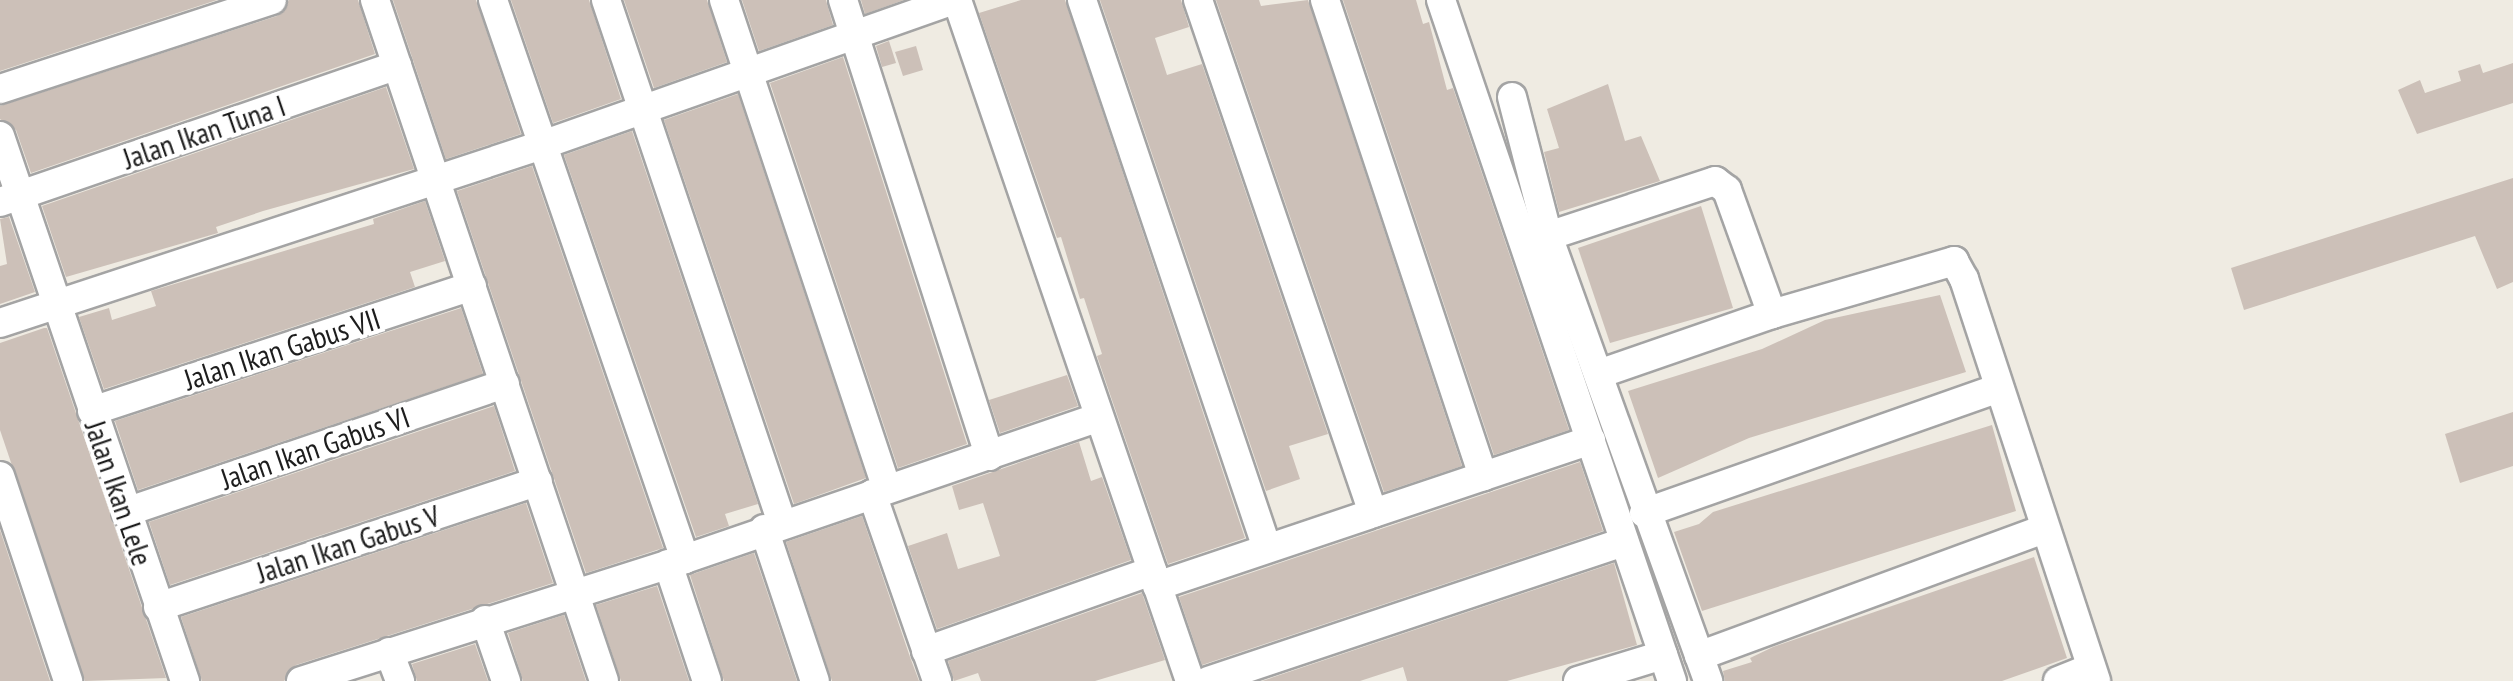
<!DOCTYPE html>
<style>
body{margin:0}
#map{position:relative;width:2513px;height:681px;overflow:hidden;background:#efebe2;font-family:"PT Sans Narrow",sans-serif}
div>[style]{position:absolute}
.building>*{inset:0;background:#ccc0b8}
.roads{filter:drop-shadow(2px 0 #a4a4a4) drop-shadow(-2px 0 #a4a4a4) drop-shadow(0 2px #a4a4a4) drop-shadow(0 -2px #a4a4a4)}
.street>*{height:28px;margin:-14px;padding:0 14px;transform-origin:14px;border-radius:14px;background:#fff}
span{translate:-50% -50%;white-space:nowrap;text-align:center;line-height:1.15;-webkit-text-stroke:8px #fff;paint-order:stroke}
.street-label{font-size:30px;color:#1d1d1d}
</style>
<div id="map">
<div class="building">
<i style="clip-path:polygon(0 0,217px 0,0 71px)"></i>
<i style="clip-path:polygon(289px 0,358px 0,375px 54px,31px 173px,16px 130px,0 119px,0 106px,277px 16px)"></i>
<i style="clip-path:polygon(393px 0,476px 0,521px 134px,446px 159px)"></i>
<i style="clip-path:polygon(511px 0,589px 0,621px 99px,553px 123px)"></i>
<i style="clip-path:polygon(624px 0,707px 0,727px 62px,654px 88px)"></i>
<i style="clip-path:polygon(742px 0,826px 0,833px 25px,759px 51px)"></i>
<i style="clip-path:polygon(861px 0,904px 0,865px 14px)"></i>
<i style="clip-path:polygon(1021px 0,1065px 0,1245px 538px,1168px 564px,1097px 356px,1102px 354px,1084px 298px,1080px 299px,1061px 237px,1057px 238px,979px 13px)"></i>
<i style="clip-path:polygon(1100px 0,1181px 0,1189px 27px,1155px 38px,1167px 75px,1202px 64px,1328px 434px,1289px 446px,1300px 479px,1266px 491px)"></i>
<i style="clip-path:polygon(1216px 0,1259px 0,1261px 6px,1308px 0,1462px 466px,1384px 492px)"></i>
<i style="clip-path:polygon(1343px 0,1416px 0,1423px 24px,1429px 22px,1447px 90px,1453px 88px,1569px 430px,1494px 455px)"></i>
<i style="clip-path:polygon(889px 41px,896px 63px,882px 67px,876px 46px)"></i>
<i style="clip-path:polygon(916px 46px,923px 70px,903px 76px,895px 52px)"></i>
<i style="clip-path:polygon(843px 57px,967px 444px,898px 468px,770px 83px)"></i>
<i style="clip-path:polygon(2513px 63px,2513px 103px,2417px 134px,2398px 90px,2420px 80px,2425px 93px,2461px 81px,2458px 71px,2480px 64px,2483px 73px)"></i>
<i style="clip-path:polygon(1608px 84px,1625px 141px,1641px 136px,1660px 181px,1559px 212px,1544px 152px,1559px 148px,1547px 109px)"></i>
<i style="clip-path:polygon(386px 87px,414px 169px,263px 211px,216px 227px,218px 233px,66px 277px,42px 206px)"></i>
<i style="clip-path:polygon(738px 94px,866px 478px,794px 504px,664px 120px)"></i>
<i style="clip-path:polygon(632px 131px,758px 504px,725px 514px,729px 526px,696px 537px,564px 155px)"></i>
<i style="clip-path:polygon(532px 166px,663px 548px,586px 573px,457px 191px)"></i>
<i style="clip-path:polygon(2513px 178px,2513px 282px,2497px 289px,2475px 236px,2244px 310px,2231px 268px)"></i>
<i style="clip-path:polygon(425px 201px,445px 261px,410px 272px,415px 287px,104px 389px,79px 317px,109px 308px,112px 320px,156px 306px,151px 291px,374px 224px,373px 219px)"></i>
<i style="clip-path:polygon(1701px 206px,1733px 308px,1610px 343px,1578px 248px)"></i>
<i style="clip-path:polygon(9px 217px,35px 292px,0 304px,0 266px,7px 264px,0 219px)"></i>
<i style="clip-path:polygon(1940px 295px,1966px 372px,1749px 438px,1658px 478px,1628px 391px,1762px 349px,1825px 320px)"></i>
<i style="clip-path:polygon(461px 308px,483px 374px,138px 490px,115px 421px)"></i>
<i style="clip-path:polygon(44px 328px,47px 328px,166px 678px,85px 681px,0 430px,0 343px)"></i>
<i style="clip-path:polygon(1067px 375px,1078px 406px,1000px 433px,989px 400px)"></i>
<i style="clip-path:polygon(494px 406px,515px 471px,170px 585px,149px 522px)"></i>
<i style="clip-path:polygon(2513px 412px,2513px 466px,2460px 483px,2445px 434px)"></i>
<i style="clip-path:polygon(1992px 425px,2016px 511px,1702px 611px,1674px 532px,1699px 524px,1713px 512px)"></i>
<i style="clip-path:polygon(1079px 442px,1091px 481px,1102px 477px,1131px 560px,937px 629px,908px 546px,947px 533px,958px 569px,1000px 556px,983px 503px,959px 510px,952px 486px)"></i>
<i style="clip-path:polygon(1580px 462px,1603px 531px,1202px 665px,1179px 597px)"></i>
<i style="clip-path:polygon(526px 503px,553px 583px,296px 665px,284px 681px,202px 681px,181px 617px)"></i>
<i style="clip-path:polygon(862px 516px,910px 657px,919px 681px,832px 681px,786px 542px)"></i>
<i style="clip-path:polygon(0 530px,50px 681px,0 681px)"></i>
<i style="clip-path:polygon(754px 553px,797px 681px,724px 681px,690px 575px)"></i>
<i style="clip-path:polygon(2034px 557px,2067px 658px,2002px 681px,1725px 681px,1723px 671px,1752px 662px,1750px 658px,1773px 647px)"></i>
<i style="clip-path:polygon(1614px 563px,1637px 645px,1507px 681px,1407px 681px,1403px 667px,1360px 681px,1262px 681px)"></i>
<i style="clip-path:polygon(657px 586px,689px 681px,621px 681px,596px 605px)"></i>
<i style="clip-path:polygon(1142px 593px,1165px 660px,1095px 681px,981px 681px,978px 673px,954px 681px,948px 661px)"></i>
<i style="clip-path:polygon(564px 615px,586px 681px,523px 681px,508px 633px)"></i>
<i style="clip-path:polygon(475px 644px,488px 681px,417px 681px,412px 664px)"></i>
</div>
<div class="roads">
<div class="street">
<i style="left:375px;top:0;width:718px;rotate:71.41deg"></i>
<i style="left:493px;top:0;width:591px;rotate:71.04deg"></i>
<i style="left:606px;top:0;width:552px;rotate:71.4deg"></i>
<i style="left:724px;top:0;width:515px;rotate:71.57deg"></i>
<i style="left:843px;top:0;width:479px;rotate:72.2deg"></i>
<i style="left:957px;top:0;width:720px;rotate:71.11deg"></i>
<i style="left:1082px;top:0;width:578px;rotate:71.35deg"></i>
<i style="left:1198px;top:0;width:542px;rotate:71.16deg"></i>
<i style="left:1325px;top:0;width:502px;rotate:71.64deg"></i>
<i style="left:1441px;top:0;width:719px;rotate:71.26deg"></i>
<i style="left:0;top:89px;width:286px;rotate:-18.1deg"></i>
<i style="left:1512px;top:97px;width:144px;rotate:75.5deg"></i>
<i style="left:1548px;top:236px;width:473px;rotate:70.2deg"></i>
<i style="left:0;top:136px;width:576px;rotate:71.25deg"></i>
<i style="left:0;top:202px;width:420px;rotate:-19deg"></i>
<i style="left:1548px;top:236px;width:176px;rotate:-18.2deg"></i>
<i style="left:1715px;top:181px;width:15px;rotate:37deg"></i>
<i style="left:1727px;top:190px;width:132px;rotate:70.1deg"></i>
<i style="left:0;top:323px;width:574px;rotate:-18.18deg"></i>
<i style="left:545px;top:144px;width:435px;rotate:-19.4deg"></i>
<i style="left:1599px;top:374px;width:183px;rotate:-19.1deg"></i>
<i style="left:1772px;top:314px;width:190px;rotate:-16.2deg"></i>
<i style="left:1954px;top:261px;width:21px;rotate:61deg"></i>
<i style="left:1964px;top:279px;width:423px;rotate:71.8deg"></i>
<i style="left:92px;top:411px;width:400px;rotate:-18.2deg"></i>
<i style="left:0;top:476px;width:216px;rotate:71.6deg"></i>
<i style="left:872px;top:494px;width:198px;rotate:70.8deg"></i>
<i style="left:126px;top:512px;width:400px;rotate:-18.7deg"></i>
<i style="left:1644px;top:513px;width:374px;rotate:-19.4deg"></i>
<i style="left:764px;top:529px;width:160px;rotate:71.5deg"></i>
<i style="left:668px;top:564px;width:123px;rotate:71.6deg"></i>
<i style="left:1157px;top:586px;width:458px;rotate:-18.6deg"></i>
<i style="left:158px;top:607px;width:400px;rotate:-18.3deg"></i>
<i style="left:485px;top:620px;width:65px;rotate:71deg"></i>
<i style="left:926px;top:651px;width:240px;rotate:-19.5deg"></i>
<i style="left:389px;top:652px;width:31px;rotate:69deg"></i>
<i style="left:1699px;top:656px;width:368px;rotate:-20.2deg"></i>
<i style="left:301px;top:681px;width:403px;rotate:-17.6deg"></i>
<i style="left:685px;top:559px;width:435px;rotate:-18.9deg"></i>
<i style="left:1208px;top:681px;width:439px;rotate:-18.5deg"></i>
<i style="left:1578px;top:681px;width:89px;rotate:-17deg"></i>
<i style="left:2058px;top:681px;width:35px;rotate:-22deg"></i>
</div>
</div>
<div class="street-label">
<span style="left:204px;top:132px;rotate:-19deg">Jalan Ikan Tuna I</span>
<span style="left:282px;top:349px;rotate:-18deg">Jalan Ikan Gabus VII</span>
<span style="left:315px;top:448px;rotate:-19deg">Jalan Ikan Gabus VI</span>
<span style="left:119px;top:493px;rotate:71deg">Jalan Ikan Lele</span>
<span style="left:348px;top:544px;rotate:-18deg">Jalan Ikan Gabus V</span>
</div>
</div>
